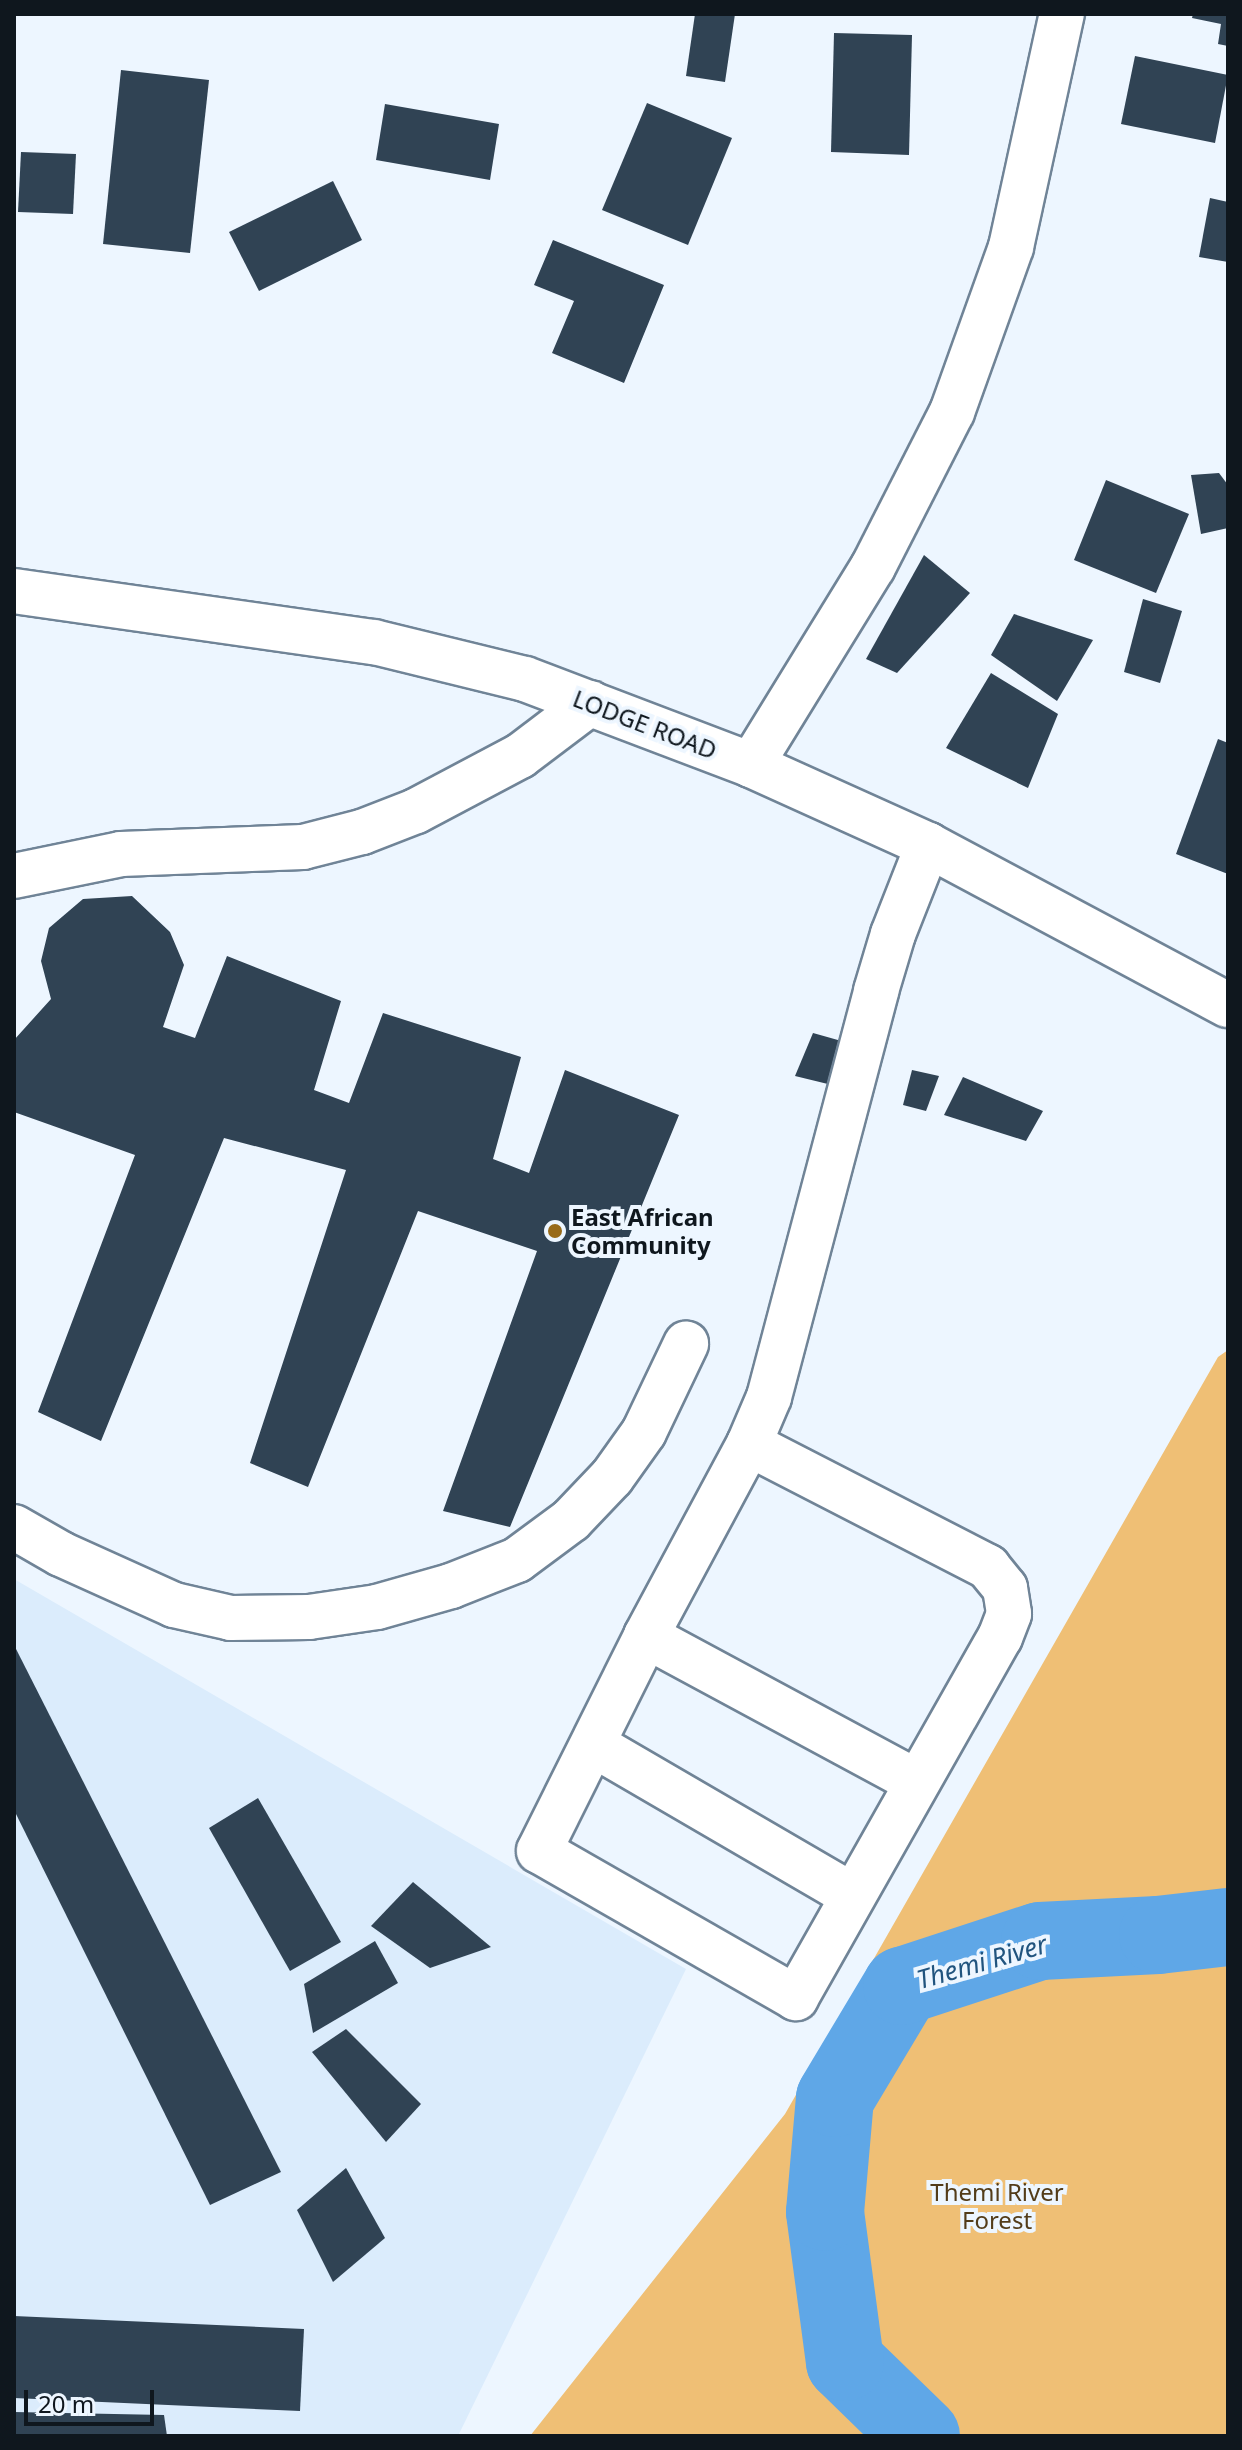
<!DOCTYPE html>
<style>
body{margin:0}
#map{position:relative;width:1242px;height:2450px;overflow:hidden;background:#edf6ff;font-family:"Noto Sans",sans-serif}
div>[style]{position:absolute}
.built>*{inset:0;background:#dbecfc}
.green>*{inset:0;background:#efbf75}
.river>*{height:78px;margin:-39px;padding:0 39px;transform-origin:39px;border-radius:39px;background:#5fa7e7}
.building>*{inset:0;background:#304354}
.roads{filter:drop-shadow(2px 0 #708497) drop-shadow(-2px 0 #708497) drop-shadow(0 2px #708497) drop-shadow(0 -2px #708497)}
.minor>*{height:44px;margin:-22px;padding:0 22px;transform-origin:22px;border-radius:22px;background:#fff}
.dots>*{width:22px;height:22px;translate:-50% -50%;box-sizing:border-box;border:4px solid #edf6ff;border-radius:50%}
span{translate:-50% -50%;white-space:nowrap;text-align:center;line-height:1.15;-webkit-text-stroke:8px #edf6ff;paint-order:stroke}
.street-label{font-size:24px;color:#0f171e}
.poi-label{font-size:24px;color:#0f171e;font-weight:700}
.left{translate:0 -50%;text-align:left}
.park-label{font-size:24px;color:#533c19}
.water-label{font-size:26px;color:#21547e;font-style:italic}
.frame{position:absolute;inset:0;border:16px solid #0f171e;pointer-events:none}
.scale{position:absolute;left:24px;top:2390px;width:130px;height:36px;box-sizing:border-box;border:4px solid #0f171e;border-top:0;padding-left:10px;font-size:24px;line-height:28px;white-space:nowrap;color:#0f171e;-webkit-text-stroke:6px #edf6ff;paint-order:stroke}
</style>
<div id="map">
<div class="built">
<i style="clip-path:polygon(14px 1579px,686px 1969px,458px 2436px,14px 2436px)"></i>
</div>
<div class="green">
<i style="clip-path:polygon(1228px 1350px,1228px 2436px,530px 2436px,785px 2114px,1218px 1357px)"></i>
</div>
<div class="river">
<i style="left:921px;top:2436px;width:106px;rotate:-135.8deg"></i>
<i style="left:845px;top:2362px;width:151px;rotate:-97.6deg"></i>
<i style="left:825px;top:2212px;width:114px;rotate:-85deg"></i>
<i style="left:835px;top:2098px;width:131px;rotate:-59.1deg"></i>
<i style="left:902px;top:1986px;width:145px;rotate:-18.1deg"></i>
<i style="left:1040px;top:1941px;width:118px;rotate:-2.9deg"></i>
<i style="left:1158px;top:1935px;width:70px;rotate:-6.5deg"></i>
</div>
<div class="building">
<i style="clip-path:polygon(695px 14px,735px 14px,725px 82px,686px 76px)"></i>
<i style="clip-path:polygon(1193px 14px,1228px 14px,1228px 46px,1218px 44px,1221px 24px,1192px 18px)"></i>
<i style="clip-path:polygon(834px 33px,912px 35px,909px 155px,831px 152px)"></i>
<i style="clip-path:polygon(1135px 56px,1228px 75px,1215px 143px,1121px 124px)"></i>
<i style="clip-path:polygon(121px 70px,209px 80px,190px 253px,103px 244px)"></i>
<i style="clip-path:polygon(647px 103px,732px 138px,688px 245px,602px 210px)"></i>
<i style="clip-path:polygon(385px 104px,499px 124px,490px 180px,376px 160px)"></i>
<i style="clip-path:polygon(21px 152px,76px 154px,73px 214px,18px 212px)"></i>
<i style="clip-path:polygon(333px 181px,362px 240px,259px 291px,229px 232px)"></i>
<i style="clip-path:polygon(1210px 198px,1228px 202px,1228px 262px,1199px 257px)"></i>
<i style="clip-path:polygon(553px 240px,664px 285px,624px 383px,552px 353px,574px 301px,534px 285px)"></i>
<i style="clip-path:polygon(1219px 473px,1228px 485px,1228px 528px,1201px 534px,1191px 475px)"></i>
<i style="clip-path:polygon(1106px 480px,1189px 514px,1156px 593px,1074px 560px)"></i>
<i style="clip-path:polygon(924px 555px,970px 593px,897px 673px,866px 659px)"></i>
<i style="clip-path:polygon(1143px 599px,1182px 611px,1160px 683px,1124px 672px)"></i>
<i style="clip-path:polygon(1014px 614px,1093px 640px,1057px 701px,991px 655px)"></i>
<i style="clip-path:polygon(991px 673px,1058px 714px,1028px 788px,946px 748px)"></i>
<i style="clip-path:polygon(1218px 739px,1228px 743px,1228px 874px,1176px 854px)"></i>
<i style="clip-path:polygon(132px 896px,170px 932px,184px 965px,163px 1027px,195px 1038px,227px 956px,341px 1001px,314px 1090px,349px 1103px,383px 1013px,521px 1057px,493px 1159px,529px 1173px,565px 1070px,679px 1115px,510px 1527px,443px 1511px,537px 1251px,418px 1211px,308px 1487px,250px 1463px,346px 1170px,224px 1138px,101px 1441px,38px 1412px,135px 1155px,14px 1112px,14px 1040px,51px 999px,41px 961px,49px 928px,83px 899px)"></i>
<i style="clip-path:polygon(813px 1033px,845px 1042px,832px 1085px,795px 1076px)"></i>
<i style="clip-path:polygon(912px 1070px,939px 1076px,926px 1111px,903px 1105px)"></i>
<i style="clip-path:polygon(963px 1077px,1043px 1111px,1026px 1141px,944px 1115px)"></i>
<i style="clip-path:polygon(14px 1645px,281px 2172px,210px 2205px,14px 1810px)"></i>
<i style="clip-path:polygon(258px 1798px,341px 1942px,290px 1971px,209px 1828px)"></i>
<i style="clip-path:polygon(413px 1882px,491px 1947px,430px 1968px,371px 1926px)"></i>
<i style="clip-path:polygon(375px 1941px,398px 1983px,313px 2033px,304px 1984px)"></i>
<i style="clip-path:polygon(346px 2029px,421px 2104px,386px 2142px,312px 2052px)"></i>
<i style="clip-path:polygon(346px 2168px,385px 2238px,333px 2282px,297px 2210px)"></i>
<i style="clip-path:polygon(14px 2316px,304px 2329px,300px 2411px,14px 2398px)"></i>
<i style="clip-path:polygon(14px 2412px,164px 2415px,167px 2436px,14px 2436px)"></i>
</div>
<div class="roads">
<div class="minor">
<i style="left:14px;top:591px;width:364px;rotate:8.1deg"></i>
<i style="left:374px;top:642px;width:155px;rotate:13.8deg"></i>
<i style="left:525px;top:679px;width:242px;rotate:20.8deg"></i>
<i style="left:751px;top:765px;width:194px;rotate:24.3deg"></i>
<i style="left:928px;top:845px;width:340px;rotate:28.1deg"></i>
<i style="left:751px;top:765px;width:233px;rotate:-58.4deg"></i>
<i style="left:873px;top:567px;width:174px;rotate:-63deg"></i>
<i style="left:952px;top:412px;width:175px;rotate:-70.3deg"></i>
<i style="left:1011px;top:247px;width:239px;rotate:-77.7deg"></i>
<i style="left:14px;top:876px;width:109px;rotate:-11.6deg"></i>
<i style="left:121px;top:854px;width:182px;rotate:-2.2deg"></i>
<i style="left:303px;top:847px;width:61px;rotate:-14.3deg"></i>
<i style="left:362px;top:832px;width:58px;rotate:-21.3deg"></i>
<i style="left:416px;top:811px;width:118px;rotate:-27.9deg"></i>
<i style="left:520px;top:756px;width:88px;rotate:-37.1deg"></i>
<i style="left:749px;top:1444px;width:269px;rotate:27.2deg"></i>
<i style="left:988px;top:1567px;width:27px;rotate:51deg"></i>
<i style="left:1005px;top:1588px;width:26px;rotate:81deg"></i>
<i style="left:1009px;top:1614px;width:25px;rotate:111deg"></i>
<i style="left:1000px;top:1637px;width:415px;rotate:119.5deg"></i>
<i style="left:796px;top:1998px;width:296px;rotate:-150.2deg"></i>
<i style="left:539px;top:1851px;width:240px;rotate:-63.5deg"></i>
<i style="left:646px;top:1636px;width:218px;rotate:-61.8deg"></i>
<i style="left:749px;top:1444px;width:51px;rotate:-66.9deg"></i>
<i style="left:769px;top:1397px;width:420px;rotate:-75.2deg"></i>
<i style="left:876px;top:991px;width:59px;rotate:-73.4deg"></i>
<i style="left:893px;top:934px;width:96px;rotate:-68.5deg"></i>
<i style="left:14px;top:1527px;width:54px;rotate:29.9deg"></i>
<i style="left:61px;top:1554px;width:124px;rotate:24.3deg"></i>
<i style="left:174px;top:1605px;width:58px;rotate:12.8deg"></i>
<i style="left:231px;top:1618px;width:78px;rotate:-0.7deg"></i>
<i style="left:309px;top:1617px;width:69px;rotate:-8.4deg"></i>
<i style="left:377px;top:1607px;width:77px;rotate:-15.8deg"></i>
<i style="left:451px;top:1586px;width:71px;rotate:-21.5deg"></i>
<i style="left:517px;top:1560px;width:67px;rotate:-36.5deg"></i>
<i style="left:571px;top:1520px;width:59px;rotate:-46.4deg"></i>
<i style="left:612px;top:1477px;width:55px;rotate:-54.6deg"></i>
<i style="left:644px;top:1432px;width:98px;rotate:-64.5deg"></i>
<i style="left:646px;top:1636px;width:308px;rotate:28.3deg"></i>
<i style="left:594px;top:1745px;width:298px;rotate:30.2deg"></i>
</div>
</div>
<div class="dots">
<i style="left:555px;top:1231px;background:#986b1a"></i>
</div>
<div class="street-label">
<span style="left:645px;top:724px;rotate:21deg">LODGE ROAD</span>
</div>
<div class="poi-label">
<span class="left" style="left:571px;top:1231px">East African<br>Community</span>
</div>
<div class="park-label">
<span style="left:997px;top:2206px">Themi River<br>Forest</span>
</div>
<div class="water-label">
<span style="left:982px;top:1962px;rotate:-16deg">Themi River</span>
</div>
<div class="frame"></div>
<div class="scale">20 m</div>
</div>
